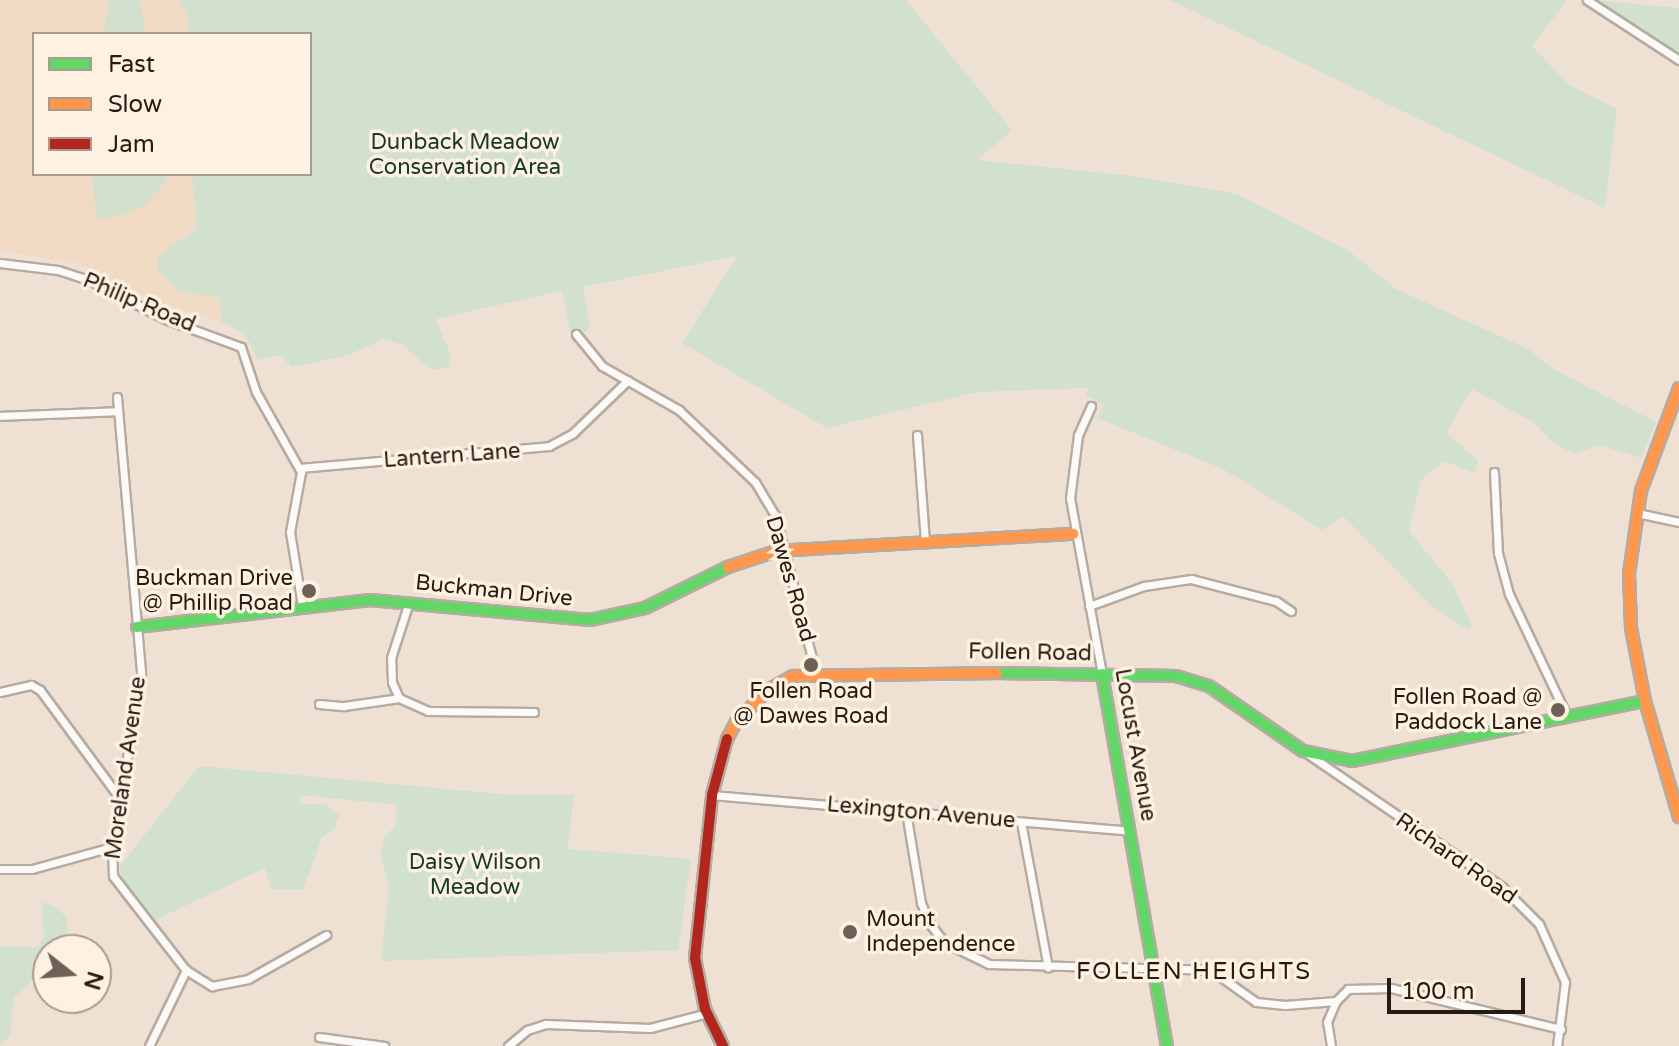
<!DOCTYPE html>
<style>
body{margin:0}
#map{position:relative;width:1679px;height:1046px;overflow:hidden;background:#eee1d3;font-family:"Varela Round",sans-serif}
div>[style]{position:absolute}
.built>*{inset:0;background:#f0dac3}
.green>*{inset:0;background:#d2e0ce}
.roads{filter:drop-shadow(2px 0 #b5aba0) drop-shadow(-2px 0 #b5aba0) drop-shadow(0 2px #b5aba0) drop-shadow(0 -2px #b5aba0)}
.street>*{height:7px;margin:-3.5px;padding:0 3.5px;transform-origin:3.5px;border-radius:3.5px;background:#fcfaf8}
.fast>*{height:10px;margin:-5px;padding:0 5px;transform-origin:5px;border-radius:5px;background:#63d668}
.slow>*{height:10px;margin:-5px;padding:0 5px;transform-origin:5px;border-radius:5px;background:#ff974d}
.jam>*{height:10px;margin:-5px;padding:0 5px;transform-origin:5px;border-radius:5px;background:#b3261e}
.dots>*{width:22px;height:22px;translate:-50% -50%;box-sizing:border-box;border:4px solid #fff1e2;border-radius:50%}
span{translate:-50% -50%;white-space:nowrap;text-align:center;line-height:1.15;-webkit-text-stroke:7px #fff1e2;paint-order:stroke}
.park-label{font-size:22px;color:#133b26}
.street-label{font-size:22px;color:#241c12}
.poi-label{font-size:22px;color:#241c12}
.right{translate:-100% -50%;text-align:right}
.left{translate:0 -50%;text-align:left}
.neighbourhood-label{font-size:24px;color:#241c12;letter-spacing:2px}
.legend{position:absolute;left:32px;top:32px;width:280px;height:144px;box-sizing:border-box;background:#fff1e2;border:2px solid #a79c8f;margin:0;padding:10px 14px;list-style:none;font-size:24px;color:#241c12}
.legend li{display:flex;align-items:center;gap:16px;height:40px}
.legend b{width:40px;border:2px solid #a79c8f}
.north{position:absolute;left:32px;top:934px;width:80px;height:80px;box-sizing:border-box;background:#fff1e2;border:2px solid #a79c8f;border-radius:50%;rotate:107deg;font-size:22px;font-weight:700;line-height:32px;text-align:center;color:#241c12}
.north::after{content:'';display:block;margin:auto;width:28px;height:36px;background:#6b6156;clip-path:polygon(50% 0,100% 100%,50% 72%,0 100%)}
.scale{position:absolute;left:1387px;top:978px;width:138px;height:36px;box-sizing:border-box;border:4px solid #241c12;border-top:0;padding-left:10px;font-size:24px;line-height:28px;white-space:nowrap;color:#241c12;-webkit-text-stroke:6px #fff1e2;paint-order:stroke}
</style>
<div id="map">
<div class="built">
<i style="clip-path:polygon(0 0,193px 0,196px 34px,34px 34px,34px 174px,205px 174px,222px 322px,157px 302px,78px 263px,0 251px)"></i>
</div>
<div class="green">
<i style="clip-path:polygon(110px 0,140px 0,145px 34px,103px 34px)"></i>
<i style="clip-path:polygon(177px 0,906px 0,1012px 130px,977px 160px,1124px 175px,1237px 194px,1349px 251px,1396px 289px,1528px 349px,1553px 369px,1656px 422px,1641px 458px,1600px 445px,1575px 453px,1557px 446px,1533px 422px,1472px 389px,1446px 432px,1478px 460px,1474px 473px,1444px 461px,1421px 480px,1409px 531px,1453px 584px,1472px 626px,1467px 629px,1432px 607px,1343px 516px,1322px 530px,1223px 469px,1097px 418px,1104px 405px,1086px 395px,1089px 388px,977px 392px,827px 428px,682px 343px,737px 256px,583px 287px,590px 327px,573px 344px,562px 291px,436px 319px,451px 356px,449px 367px,441px 369px,430px 369px,403px 345px,383px 339px,349px 355px,292px 367px,280px 355px,258px 360px,245px 334px,222px 322px,219px 297px,180px 292px,157px 271px,159px 256px,197px 228px,192px 174px,310px 174px,310px 34px,189px 34px,187px 14px)"></i>
<i style="clip-path:polygon(1170px 0,1567px 0,1532px 46px,1568px 84px,1617px 109px,1605px 208px)"></i>
<i style="clip-path:polygon(1593px 0,1679px 8px,1679px 55px,1663px 47px)"></i>
<i style="clip-path:polygon(92px 174px,171px 174px,146px 204px,123px 215px,97px 219px)"></i>
<i style="clip-path:polygon(199px 766px,500px 794px,574px 795px,567px 849px,691px 859px,678px 950px,381px 961px,389px 887px,380px 855px,384px 837px,395px 826px,397px 805px,301px 795px,300px 804px,324px 804px,340px 814px,334px 829px,322px 837px,303px 890px,271px 889px,265px 868px,155px 920px,126px 886px,119px 867px)"></i>
<i style="clip-path:polygon(42px 902px,59px 908px,67px 920px,68px 947px,48px 950px,48px 964px,14px 998px,10px 1035px,0 1046px,0 946px,38px 947px,44px 937px)"></i>
</div>
<div class="roads">
<div class="street">
<i style="left:1587px;top:0;width:110px;rotate:33.1deg"></i>
<i style="left:0;top:263px;width:58px;rotate:6.9deg"></i>
<i style="left:58px;top:270px;width:35px;rotate:18deg"></i>
<i style="left:91px;top:281px;width:83px;rotate:27.2deg"></i>
<i style="left:165px;top:319px;width:81px;rotate:20.2deg"></i>
<i style="left:241px;top:347px;width:47px;rotate:71.6deg"></i>
<i style="left:256px;top:392px;width:92px;rotate:60.6deg"></i>
<i style="left:301px;top:472px;width:61px;rotate:100.4deg"></i>
<i style="left:290px;top:532px;width:74px;rotate:80.7deg"></i>
<i style="left:576px;top:334px;width:41px;rotate:50.9deg"></i>
<i style="left:602px;top:366px;width:89px;rotate:29.7deg"></i>
<i style="left:679px;top:410px;width:105px;rotate:43.5deg"></i>
<i style="left:755px;top:482px;width:39px;rotate:59deg"></i>
<i style="left:775px;top:515px;width:164px;rotate:75.5deg"></i>
<i style="left:117px;top:397px;width:278px;rotate:85deg"></i>
<i style="left:141px;top:674px;width:175px;rotate:99.5deg"></i>
<i style="left:112px;top:847px;width:29px;rotate:88deg"></i>
<i style="left:113px;top:876px;width:119px;rotate:52.2deg"></i>
<i style="left:186px;top:970px;width:31px;rotate:32deg"></i>
<i style="left:212px;top:986px;width:37px;rotate:-11deg"></i>
<i style="left:248px;top:979px;width:90px;rotate:-29.4deg"></i>
<i style="left:1091px;top:406px;width:32px;rotate:114deg"></i>
<i style="left:1078px;top:435px;width:64px;rotate:97.2deg"></i>
<i style="left:1070px;top:498px;width:179px;rotate:79.7deg"></i>
<i style="left:0;top:416px;width:118px;rotate:-2.4deg"></i>
<i style="left:917px;top:435px;width:107px;rotate:85.7deg"></i>
<i style="left:299px;top:468px;width:251px;rotate:-5deg"></i>
<i style="left:549px;top:446px;width:27px;rotate:-28deg"></i>
<i style="left:573px;top:433px;width:76px;rotate:-43.9deg"></i>
<i style="left:1494px;top:472px;width:81px;rotate:87.2deg"></i>
<i style="left:1498px;top:553px;width:42px;rotate:75deg"></i>
<i style="left:1509px;top:594px;width:135px;rotate:64.6deg"></i>
<i style="left:1637px;top:513px;width:43px;rotate:12.1deg"></i>
<i style="left:1089px;top:606px;width:59px;rotate:-20deg"></i>
<i style="left:1144px;top:586px;width:48px;rotate:-8.5deg"></i>
<i style="left:1191px;top:579px;width:88px;rotate:14.5deg"></i>
<i style="left:1276px;top:601px;width:18px;rotate:34deg"></i>
<i style="left:0;top:692px;width:32px;rotate:-13deg"></i>
<i style="left:31px;top:685px;width:10px;rotate:29deg"></i>
<i style="left:40px;top:690px;width:133px;rotate:53.6deg"></i>
<i style="left:399px;top:698px;width:32px;rotate:24deg"></i>
<i style="left:428px;top:711px;width:106px;rotate:0.5deg"></i>
<i style="left:319px;top:704px;width:25px;rotate:5deg"></i>
<i style="left:344px;top:706px;width:56px;rotate:-8.3deg"></i>
<i style="left:399px;top:698px;width:17px;rotate:-114deg"></i>
<i style="left:392px;top:682px;width:24px;rotate:-92deg"></i>
<i style="left:391px;top:658px;width:59px;rotate:-72.2deg"></i>
<i style="left:1308px;top:754px;width:235px;rotate:34.4deg"></i>
<i style="left:1502px;top:887px;width:52px;rotate:45deg"></i>
<i style="left:1539px;top:924px;width:64px;rotate:65.9deg"></i>
<i style="left:1565px;top:982px;width:64px;rotate:97.1deg"></i>
<i style="left:712px;top:795px;width:419px;rotate:4.9deg"></i>
<i style="left:906px;top:812px;width:92px;rotate:80.6deg"></i>
<i style="left:921px;top:903px;width:23px;rotate:67deg"></i>
<i style="left:930px;top:924px;width:23px;rotate:52deg"></i>
<i style="left:944px;top:942px;width:50px;rotate:26.1deg"></i>
<i style="left:989px;top:964px;width:222px;rotate:1.5deg"></i>
<i style="left:1211px;top:970px;width:55px;rotate:35.4deg"></i>
<i style="left:1256px;top:1002px;width:29px;rotate:6deg"></i>
<i style="left:1285px;top:1005px;width:51px;rotate:-4.5deg"></i>
<i style="left:1336px;top:1001px;width:17px;rotate:-45deg"></i>
<i style="left:1348px;top:989px;width:43px;rotate:-1.3deg"></i>
<i style="left:1391px;top:988px;width:175px;rotate:13.6deg"></i>
<i style="left:1021px;top:822px;width:148px;rotate:79.5deg"></i>
<i style="left:0;top:869px;width:32px"></i>
<i style="left:32px;top:869px;width:83px;rotate:-15.4deg"></i>
<i style="left:319px;top:1037px;width:66px;rotate:7.9deg"></i>
<i style="left:149px;top:1046px;width:85px;rotate:-64deg"></i>
<i style="left:508px;top:1046px;width:25px;rotate:-40deg"></i>
<i style="left:527px;top:1030px;width:20px;rotate:-18deg"></i>
<i style="left:546px;top:1024px;width:104px;rotate:2.2deg"></i>
<i style="left:650px;top:1028px;width:59px;rotate:-14.7deg"></i>
<i style="left:1331px;top:1046px;width:24px;rotate:-99deg"></i>
<i style="left:1327px;top:1022px;width:23px;rotate:-67deg"></i>
</div>
<div class="fast">
<i style="left:137px;top:627px;width:235px;rotate:-6.6deg"></i>
<i style="left:370px;top:600px;width:221px;rotate:5.2deg"></i>
<i style="left:590px;top:620px;width:56px;rotate:-12.3deg"></i>
<i style="left:645px;top:608px;width:93px;rotate:-26.3deg"></i>
<i style="left:997px;top:673px;width:179px;rotate:1deg"></i>
<i style="left:1176px;top:676px;width:34px;rotate:17deg"></i>
<i style="left:1209px;top:686px;width:114px;rotate:34.7deg"></i>
<i style="left:1303px;top:751px;width:50px;rotate:11.5deg"></i>
<i style="left:1352px;top:761px;width:299px;rotate:-11.6deg"></i>
<i style="left:1102px;top:674px;width:378px;rotate:80.1deg"></i>
</div>
<div class="slow">
<i style="left:1679px;top:388px;width:110px;rotate:110.3deg"></i>
<i style="left:1641px;top:491px;width:83px;rotate:98.3deg"></i>
<i style="left:1629px;top:573px;width:55px;rotate:87.9deg"></i>
<i style="left:1631px;top:628px;width:74px;rotate:79.1deg"></i>
<i style="left:1645px;top:701px;width:121px;rotate:73.7deg"></i>
<i style="left:728px;top:567px;width:51px;rotate:-18.4deg"></i>
<i style="left:776px;top:551px;width:298px;rotate:-3.3deg"></i>
<i style="left:727px;top:739px;width:19px;rotate:-62deg"></i>
<i style="left:736px;top:722px;width:45px;rotate:-45deg"></i>
<i style="left:768px;top:690px;width:29px;rotate:-29deg"></i>
<i style="left:793px;top:676px;width:204px;rotate:-0.8deg"></i>
</div>
<div class="jam">
<i style="left:723px;top:1046px;width:41px;rotate:-115.9deg"></i>
<i style="left:705px;top:1009px;width:52px;rotate:-101.1deg"></i>
<i style="left:695px;top:958px;width:164px;rotate:-84deg"></i>
<i style="left:712px;top:795px;width:58px;rotate:-75deg"></i>
</div>
</div>
<div class="dots">
<i style="left:309px;top:591px;background:#6b6156"></i>
<i style="left:811px;top:665px;background:#6b6156"></i>
<i style="left:1558px;top:710px;background:#6b6156"></i>
<i style="left:850px;top:932px;background:#6b6156"></i>
</div>
<div class="park-label">
<span style="left:465px;top:155px">Dunback Meadow<br>Conservation Area</span>
<span style="left:475px;top:875px">Daisy Wilson<br>Meadow</span>
</div>
<div class="street-label">
<span style="left:139px;top:303px;rotate:23deg">Philip Road</span>
<span style="left:452px;top:456px;rotate:-4deg">Lantern Lane</span>
<span style="left:790px;top:579px;rotate:74deg">Dawes Road</span>
<span style="left:494px;top:591px;rotate:6deg">Buckman Drive</span>
<span style="left:1030px;top:653px;rotate:1deg">Follen Road</span>
<span style="left:1135px;top:745px;rotate:80deg">Locust Avenue</span>
<span style="left:126px;top:768px;rotate:-82deg">Moreland Avenue</span>
<span style="left:921px;top:813px;rotate:5deg">Lexington Avenue</span>
<span style="left:1456px;top:859px;rotate:35deg">Richard Road</span>
</div>
<div class="poi-label">
<span class="right" style="left:293px;top:591px">Buckman Drive<br>@ Phillip Road</span>
<span style="left:811px;top:704px">Follen Road<br>@ Dawes Road</span>
<span class="right" style="left:1542px;top:710px">Follen Road @<br>Paddock Lane</span>
<span class="left" style="left:866px;top:932px">Mount<br>Independence</span>
</div>
<div class="neighbourhood-label">
<span style="left:1194px;top:972px">FOLLEN HEIGHTS</span>
</div>
<ul class="legend">
<li><b style="height:10px;background:#63d668"></b>Fast</li>
<li><b style="height:10px;background:#ff974d"></b>Slow</li>
<li><b style="height:10px;background:#b3261e"></b>Jam</li>
</ul>
<div class="north">N</div>
<div class="scale">100 m</div>
</div>
